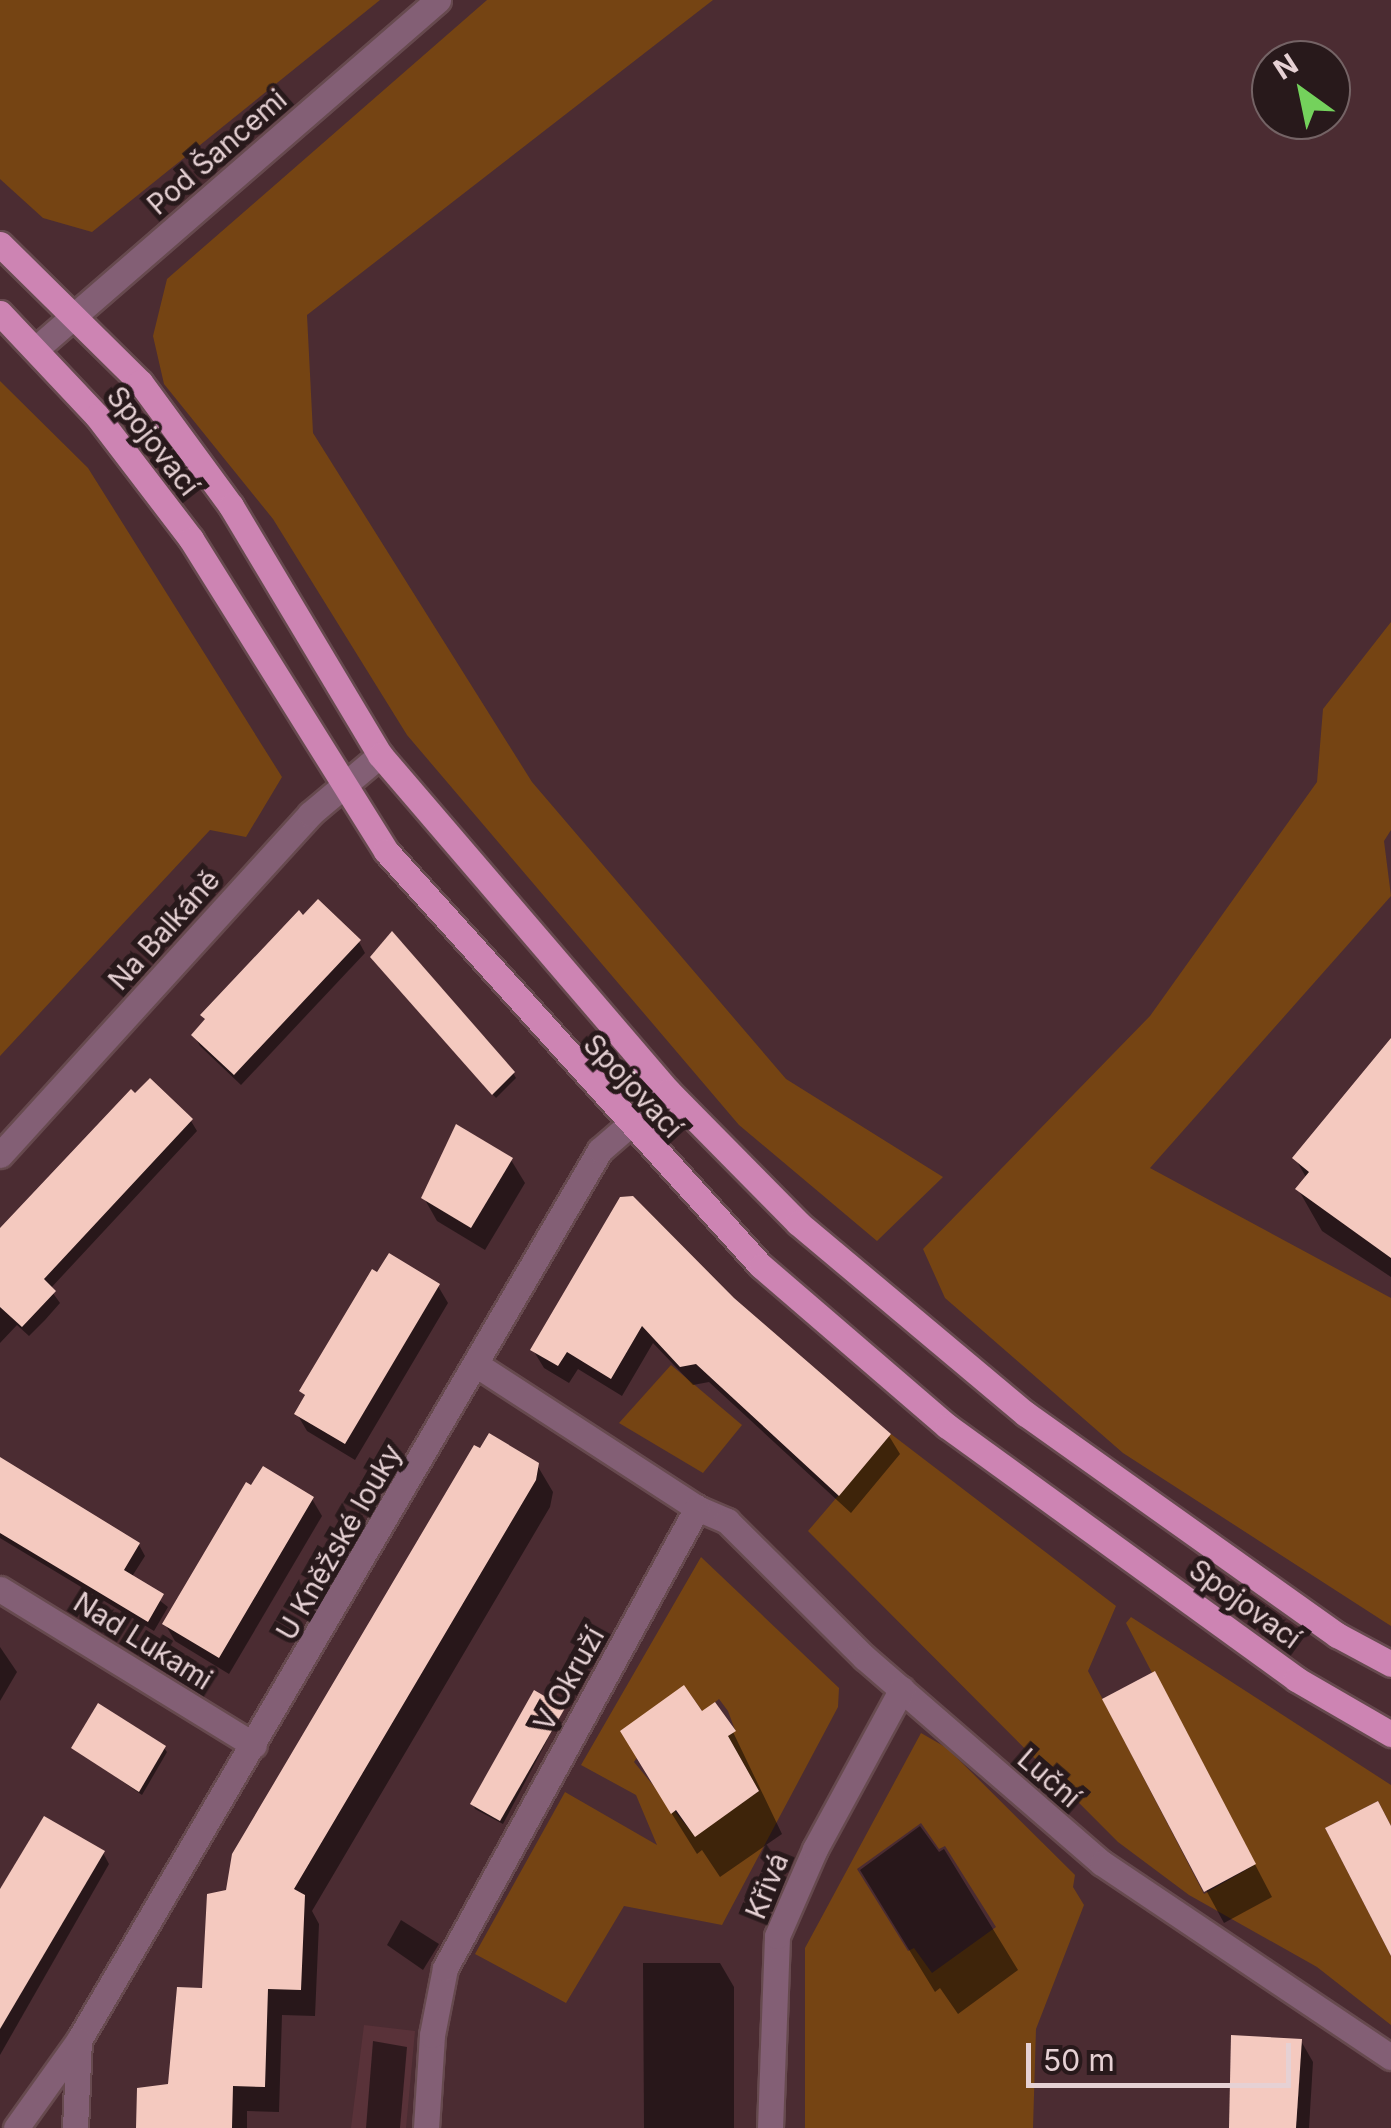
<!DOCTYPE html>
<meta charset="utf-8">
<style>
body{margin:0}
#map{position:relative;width:1391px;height:2128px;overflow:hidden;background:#4b2c32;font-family:Inter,sans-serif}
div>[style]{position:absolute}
.built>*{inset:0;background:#593239}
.green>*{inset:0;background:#754413}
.shadow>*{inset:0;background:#0007}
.building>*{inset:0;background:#f4c9bf}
.roads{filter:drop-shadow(2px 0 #674a4f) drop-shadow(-2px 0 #674a4f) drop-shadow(0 2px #674a4f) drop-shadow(0 -2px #674a4f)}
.minor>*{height:25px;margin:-12.5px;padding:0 12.5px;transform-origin:12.5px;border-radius:12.5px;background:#835f75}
.major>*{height:25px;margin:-12.5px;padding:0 12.5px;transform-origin:12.5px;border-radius:12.5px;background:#cd84b3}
span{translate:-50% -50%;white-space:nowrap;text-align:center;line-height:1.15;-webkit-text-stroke:10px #28191b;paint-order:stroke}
.street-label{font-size:28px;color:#e6d1d4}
.north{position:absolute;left:1251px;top:40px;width:100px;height:100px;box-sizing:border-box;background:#28191b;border:2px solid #746365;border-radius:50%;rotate:327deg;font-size:28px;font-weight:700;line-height:40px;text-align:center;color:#e6d1d4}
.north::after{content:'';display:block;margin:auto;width:35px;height:45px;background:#74d25c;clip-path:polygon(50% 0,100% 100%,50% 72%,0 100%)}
.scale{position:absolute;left:1026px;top:2043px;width:265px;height:45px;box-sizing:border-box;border:5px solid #e6d1d4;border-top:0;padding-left:12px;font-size:30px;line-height:35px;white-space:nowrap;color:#e6d1d4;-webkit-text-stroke:8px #28191b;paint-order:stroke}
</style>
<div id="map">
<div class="built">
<i style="clip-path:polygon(364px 2025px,415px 2031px,406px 2128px,351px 2128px)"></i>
</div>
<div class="green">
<i style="clip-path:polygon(0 0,380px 0,92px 232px,43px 218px,0 179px)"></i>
<i style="clip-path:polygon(487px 0,713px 0,307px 315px,313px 433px,532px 782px,786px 1079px,943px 1177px,877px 1241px,739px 1125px,407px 735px,273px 519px,164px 384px,153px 336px,167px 279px)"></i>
<i style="clip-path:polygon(0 381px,88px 468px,282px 777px,246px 837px,210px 830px,0 1056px)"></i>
<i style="clip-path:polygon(1391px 622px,1391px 830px,1384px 841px,1391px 896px,1150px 1168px,1391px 1298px,1391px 1626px,1123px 1453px,945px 1298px,923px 1249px,1150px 1016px,1317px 782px,1323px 709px)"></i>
<i style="clip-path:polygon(671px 1365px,742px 1425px,703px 1473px,619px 1423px)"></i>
<i style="clip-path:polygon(891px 1434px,1116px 1606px,1088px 1671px,1204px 1894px,1253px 1866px,1126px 1623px,1131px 1617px,1391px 1785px,1391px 1826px,1378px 1801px,1325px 1828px,1391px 1956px,1391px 2025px,1317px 1967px,1189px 1895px,1118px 1842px,808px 1531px)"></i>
<i style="clip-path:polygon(evenodd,701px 1557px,839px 1688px,838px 1707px,722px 1925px,624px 1906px,566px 2003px,475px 1954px,565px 1792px,657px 1845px,636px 1795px,581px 1765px,701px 1557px,684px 1686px,703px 1712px,719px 1699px,728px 1711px,735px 1730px,728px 1736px,759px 1791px,695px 1836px,634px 1762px,684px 1686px)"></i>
<i style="clip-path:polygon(evenodd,921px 1733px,947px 1748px,1075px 1875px,1073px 1887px,1084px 1905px,1036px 2029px,1033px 2128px,805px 2128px,805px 1948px,921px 1733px,921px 1823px,939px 1849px,945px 1846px,996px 1927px,932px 1973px,914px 1948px,908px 1951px,857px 1869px,921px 1823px)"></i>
</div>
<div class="shadow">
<i style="clip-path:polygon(359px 942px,365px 953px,241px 1085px,200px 1046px,194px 1035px)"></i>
<i style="clip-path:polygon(376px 962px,513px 1073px,516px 1078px,496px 1098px)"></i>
<i style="clip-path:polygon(1391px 1066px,1391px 1277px,1322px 1231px,1298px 1189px,1307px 1179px,1295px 1158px)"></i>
<i style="clip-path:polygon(135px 1097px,191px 1121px,197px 1131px,50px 1289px,60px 1303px,45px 1320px,29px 1336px,17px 1325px,0 1343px,0 1273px)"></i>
<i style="clip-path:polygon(511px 1160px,525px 1183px,485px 1250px,437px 1221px,424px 1198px)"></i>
<i style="clip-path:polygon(389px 1256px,438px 1286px,448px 1303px,355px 1460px,307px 1431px,297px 1414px,306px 1398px,302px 1391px,361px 1292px)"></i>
<i style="clip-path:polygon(732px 1300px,889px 1436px,900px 1454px,851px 1513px,709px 1382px,693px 1385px,653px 1343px,622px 1396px,578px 1369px,569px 1383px,544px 1368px,533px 1350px)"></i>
<i style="clip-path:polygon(0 1459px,139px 1545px,145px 1556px,131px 1578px,168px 1607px,154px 1631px,0 1538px)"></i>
<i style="clip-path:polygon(537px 1465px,553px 1492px,550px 1507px,312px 1911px,319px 1924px,315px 2016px,282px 2015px,279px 2112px,247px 2111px,247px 2128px,139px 2128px,170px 2086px,204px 1990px,228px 1892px)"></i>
<i style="clip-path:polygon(312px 1499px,322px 1516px,229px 1674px,175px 1641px,165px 1624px)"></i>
<i style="clip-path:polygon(0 1647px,17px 1672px,0 1701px)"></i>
<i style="clip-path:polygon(1173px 1707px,1272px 1897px,1224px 1923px,1206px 1890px)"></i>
<i style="clip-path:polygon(563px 1710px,503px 1824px,475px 1809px,473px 1804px)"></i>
<i style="clip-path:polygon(702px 1714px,733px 1732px,782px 1834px,720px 1877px,702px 1850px,697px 1854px,647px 1774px)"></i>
<i style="clip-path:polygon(74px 1748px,164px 1748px,167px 1752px,142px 1795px)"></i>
<i style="clip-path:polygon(920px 1826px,939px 1852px,944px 1849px,1018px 1970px,958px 2014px,940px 1988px,935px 1992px,860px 1870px)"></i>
<i style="clip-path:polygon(103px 1853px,109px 1864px,0 2055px,0 1895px)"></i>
<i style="clip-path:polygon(401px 1920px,439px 1944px,423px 1970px,387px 1945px)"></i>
<i style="clip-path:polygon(643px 1963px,720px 1963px,734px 1987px,734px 2128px,644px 2128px)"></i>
<i style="clip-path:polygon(373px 2041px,407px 2047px,400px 2128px,366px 2128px)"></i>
<i style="clip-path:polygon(1301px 2041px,1313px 2062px,1309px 2128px,1230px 2128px)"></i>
</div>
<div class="building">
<i style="clip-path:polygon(318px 899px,361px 940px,234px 1075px,191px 1035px,205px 1019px,200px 1015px,299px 910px,303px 915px)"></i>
<i style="clip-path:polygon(392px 931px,515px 1072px,492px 1095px,370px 957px)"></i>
<i style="clip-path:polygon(1391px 1038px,1391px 1258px,1295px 1189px,1309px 1172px,1292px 1158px)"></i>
<i style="clip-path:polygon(150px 1078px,193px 1119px,44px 1279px,56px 1291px,22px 1327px,0 1307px,0 1228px,131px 1089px,135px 1093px)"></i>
<i style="clip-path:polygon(456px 1124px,513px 1158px,471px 1228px,421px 1198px)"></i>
<i style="clip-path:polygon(633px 1196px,734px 1298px,891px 1434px,839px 1496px,696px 1364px,680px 1367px,642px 1326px,611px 1379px,567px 1352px,558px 1366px,530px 1350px,620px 1197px)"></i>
<i style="clip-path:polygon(389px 1253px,440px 1284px,345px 1444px,294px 1414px,305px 1395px,299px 1391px,372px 1269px,377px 1272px)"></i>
<i style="clip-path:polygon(489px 1433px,539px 1463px,536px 1480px,294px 1889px,305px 1895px,301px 1990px,268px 1989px,265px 2087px,233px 2086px,232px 2128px,136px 2128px,137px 2088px,168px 2084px,177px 1987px,202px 1988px,207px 1894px,226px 1890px,232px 1854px,474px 1445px,480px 1448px)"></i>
<i style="clip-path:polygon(0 1457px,140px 1543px,124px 1570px,164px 1594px,148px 1622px,0 1533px)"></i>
<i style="clip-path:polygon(263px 1466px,314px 1497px,219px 1658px,162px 1624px,246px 1482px,251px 1485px)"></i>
<i style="clip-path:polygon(1155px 1671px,1256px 1864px,1204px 1892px,1102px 1699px)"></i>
<i style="clip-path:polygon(684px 1685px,702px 1711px,715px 1702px,736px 1731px,728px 1736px,759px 1791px,695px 1837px,676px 1810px,671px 1814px,620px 1731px)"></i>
<i style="clip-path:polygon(534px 1690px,565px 1708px,500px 1821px,470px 1804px)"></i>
<i style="clip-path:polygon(98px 1703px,166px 1746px,139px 1792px,71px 1748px)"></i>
<i style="clip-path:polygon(1378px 1801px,1391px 1826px,1391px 1956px,1325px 1828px)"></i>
<i style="clip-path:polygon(44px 1816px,105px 1851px,0 2029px,0 1889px)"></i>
<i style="clip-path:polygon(1231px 2035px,1302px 2039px,1296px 2128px,1229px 2128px)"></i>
</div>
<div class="roads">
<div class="minor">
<i style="left:37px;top:348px;width:531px;rotate:-40.95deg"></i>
<i style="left:0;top:1155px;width:461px;rotate:-47.7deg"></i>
<i style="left:310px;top:814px;width:92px;rotate:-40.1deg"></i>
<i style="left:477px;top:1365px;width:262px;rotate:33deg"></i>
<i style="left:697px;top:1508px;width:33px;rotate:23deg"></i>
<i style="left:727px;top:1521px;width:194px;rotate:44.8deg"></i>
<i style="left:865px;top:1658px;width:313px;rotate:40.9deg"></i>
<i style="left:1102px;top:1863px;width:348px;rotate:33.9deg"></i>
<i style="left:0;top:1589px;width:298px;rotate:31.6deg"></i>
<i style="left:16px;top:2128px;width:108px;rotate:-54.4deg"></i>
<i style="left:79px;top:2040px;width:1031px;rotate:-59.66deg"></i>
<i style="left:600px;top:1150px;width:90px;rotate:-40.9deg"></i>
<i style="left:75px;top:2128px;width:88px;rotate:-87.4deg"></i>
<i style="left:426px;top:2128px;width:93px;rotate:-86.3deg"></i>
<i style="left:432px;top:2035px;width:68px;rotate:-79deg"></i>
<i style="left:445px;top:1968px;width:525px;rotate:-61.28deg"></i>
<i style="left:770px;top:2128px;width:192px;rotate:-87.9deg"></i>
<i style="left:777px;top:1936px;width:95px;rotate:-66.4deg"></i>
<i style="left:815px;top:1849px;width:182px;rotate:-61.5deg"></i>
</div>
<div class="major">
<i style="left:0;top:244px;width:197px;rotate:44.6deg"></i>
<i style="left:140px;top:382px;width:154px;rotate:53.7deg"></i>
<i style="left:231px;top:506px;width:290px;rotate:59.1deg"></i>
<i style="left:380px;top:755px;width:443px;rotate:49.4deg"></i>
<i style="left:668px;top:1091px;width:185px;rotate:45.4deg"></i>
<i style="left:798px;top:1223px;width:297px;rotate:40deg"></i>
<i style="left:1026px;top:1414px;width:382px;rotate:35.4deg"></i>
<i style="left:1337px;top:1635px;width:61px;rotate:28.2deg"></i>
<i style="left:0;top:313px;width:141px;rotate:46.7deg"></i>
<i style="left:97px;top:416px;width:155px;rotate:52.6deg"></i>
<i style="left:191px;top:539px;width:368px;rotate:58deg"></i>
<i style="left:386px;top:851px;width:559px;rotate:47.9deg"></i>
<i style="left:761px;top:1266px;width:245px;rotate:40.7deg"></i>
<i style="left:947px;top:1426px;width:431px;rotate:35.9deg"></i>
<i style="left:1296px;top:1679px;width:110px;rotate:30.1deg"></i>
</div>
</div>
<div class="street-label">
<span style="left:217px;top:152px;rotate:-41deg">Pod Šancemi</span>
<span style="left:153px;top:441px;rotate:52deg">Spojovací</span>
<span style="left:164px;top:930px;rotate:-48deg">Na Balkáně</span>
<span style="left:633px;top:1086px;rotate:47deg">Spojovací</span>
<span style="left:339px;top:1542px;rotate:-60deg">U Kněžské louky</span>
<span style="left:1245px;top:1604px;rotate:36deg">Spojovací</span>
<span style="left:143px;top:1641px;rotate:32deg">Nad Lukami</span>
<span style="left:569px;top:1679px;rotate:-61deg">V Okruží</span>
<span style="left:1049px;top:1778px;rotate:41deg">Luční</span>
<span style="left:767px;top:1886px;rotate:-68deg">Křivá</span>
</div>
<div class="north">N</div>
<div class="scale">50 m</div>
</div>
